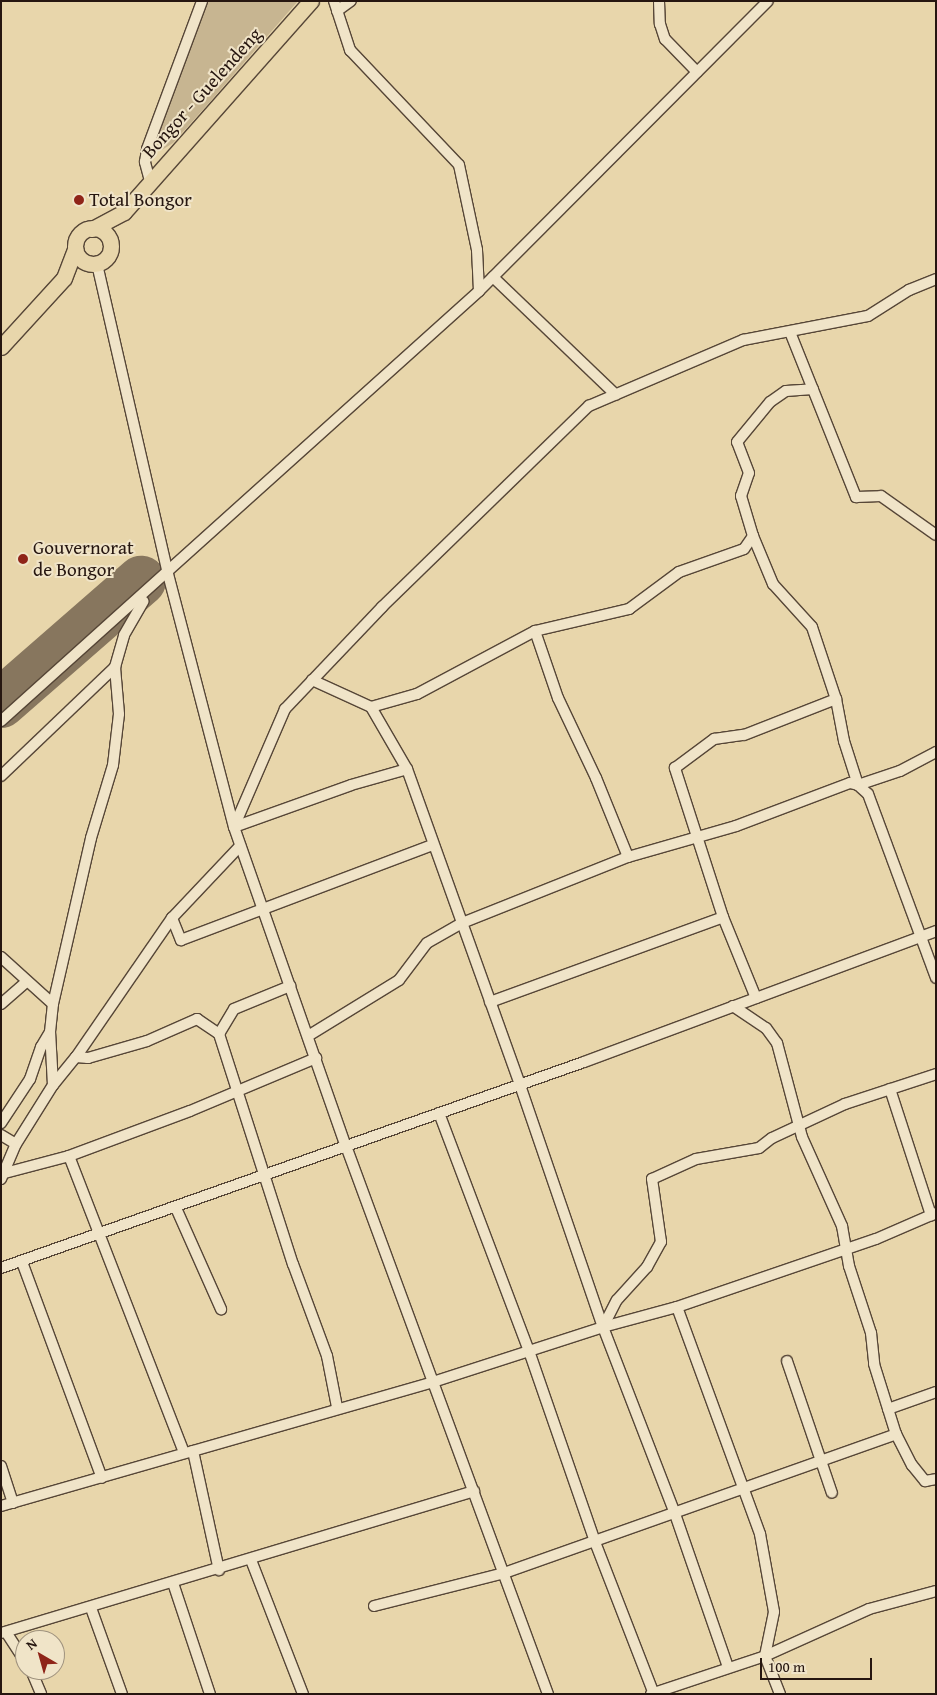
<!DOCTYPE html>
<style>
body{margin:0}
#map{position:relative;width:937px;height:1695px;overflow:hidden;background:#e8d6ab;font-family:"Gentium Book Plus",serif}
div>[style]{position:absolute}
.green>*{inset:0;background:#c7b591}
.runway>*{height:50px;margin:-25px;padding:0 25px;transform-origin:25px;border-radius:25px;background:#87765e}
.roads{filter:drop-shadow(1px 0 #564637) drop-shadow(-1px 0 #564637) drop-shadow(0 1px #564637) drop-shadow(0 -1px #564637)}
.minor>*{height:10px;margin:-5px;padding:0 5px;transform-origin:5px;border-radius:5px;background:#f0e4c8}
.highway>*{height:15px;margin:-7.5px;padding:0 7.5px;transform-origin:7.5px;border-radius:7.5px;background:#e8d6ab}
.highway>.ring{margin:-7.5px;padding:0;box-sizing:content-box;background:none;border:15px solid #e8d6ab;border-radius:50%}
.dots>*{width:14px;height:14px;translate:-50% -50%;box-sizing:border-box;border:2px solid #f0e4c8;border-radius:50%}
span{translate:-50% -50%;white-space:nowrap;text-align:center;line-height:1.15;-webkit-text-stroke:4px #f0e4c8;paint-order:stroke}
.street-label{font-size:19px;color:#261610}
.poi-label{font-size:19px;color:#261610}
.left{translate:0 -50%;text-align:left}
.frame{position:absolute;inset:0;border:2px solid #261610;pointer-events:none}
.north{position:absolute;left:15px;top:1630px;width:50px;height:50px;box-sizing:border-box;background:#f0e4c8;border:1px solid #9f927e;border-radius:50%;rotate:322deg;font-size:14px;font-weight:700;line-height:20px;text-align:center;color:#261610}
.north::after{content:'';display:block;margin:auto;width:18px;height:22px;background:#8f2418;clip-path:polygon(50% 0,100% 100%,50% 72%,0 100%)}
.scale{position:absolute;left:760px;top:1658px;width:112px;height:22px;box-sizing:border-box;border:2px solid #261610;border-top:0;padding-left:6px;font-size:15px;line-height:18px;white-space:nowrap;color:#261610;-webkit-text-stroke:4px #f0e4c8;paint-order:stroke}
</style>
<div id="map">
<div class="green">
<i style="clip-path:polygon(205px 1px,298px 1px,208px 104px,173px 143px,162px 150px,155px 145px)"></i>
</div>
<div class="runway">
<i style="left:1px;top:703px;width:186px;rotate:-41.1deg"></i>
</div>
<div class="roads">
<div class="minor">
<i style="left:334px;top:1px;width:52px;rotate:71.9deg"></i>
<i style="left:350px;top:50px;width:158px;rotate:46.5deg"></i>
<i style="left:459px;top:165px;width:87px;rotate:78deg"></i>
<i style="left:477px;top:250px;width:41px;rotate:87.2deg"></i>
<i style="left:659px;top:1px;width:23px;rotate:88deg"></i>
<i style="left:660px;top:24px;width:16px;rotate:72deg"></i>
<i style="left:665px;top:39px;width:46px;rotate:45.9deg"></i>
<i style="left:337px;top:11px;width:17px;rotate:-36deg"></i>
<i style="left:150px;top:181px;width:20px;rotate:-105deg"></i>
<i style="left:145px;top:162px;width:13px;rotate:-81deg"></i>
<i style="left:147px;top:149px;width:158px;rotate:-69.6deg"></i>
<i style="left:97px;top:264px;width:318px;rotate:77.1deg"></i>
<i style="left:168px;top:574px;width:261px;rotate:75.4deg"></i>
<i style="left:234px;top:827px;width:338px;rotate:70.7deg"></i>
<i style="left:346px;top:1146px;width:584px;rotate:69.77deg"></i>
<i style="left:493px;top:277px;width:170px;rotate:43.8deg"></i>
<i style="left:790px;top:332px;width:178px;rotate:68.2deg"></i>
<i style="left:856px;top:497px;width:25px;rotate:-2deg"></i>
<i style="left:881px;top:496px;width:67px;rotate:35.3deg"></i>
<i style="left:753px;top:536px;width:52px;rotate:67.4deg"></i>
<i style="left:773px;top:584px;width:58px;rotate:47.8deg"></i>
<i style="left:812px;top:627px;width:76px;rotate:71.6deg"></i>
<i style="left:836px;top:699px;width:43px;rotate:79.2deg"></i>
<i style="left:844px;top:741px;width:46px;rotate:72.3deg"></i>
<i style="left:858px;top:785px;width:44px;rotate:-18.4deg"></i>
<i style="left:900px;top:771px;width:41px;rotate:-27.8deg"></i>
<i style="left:535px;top:631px;width:71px;rotate:71.1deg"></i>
<i style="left:558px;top:698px;width:89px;rotate:64.6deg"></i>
<i style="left:596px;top:778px;width:85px;rotate:67.9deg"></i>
<i style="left:312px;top:680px;width:65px;rotate:24.6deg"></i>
<i style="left:371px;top:707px;width:72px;rotate:59.9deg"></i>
<i style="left:407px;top:769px;width:336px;rotate:70.3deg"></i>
<i style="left:520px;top:1085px;width:256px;rotate:71.1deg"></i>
<i style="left:603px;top:1327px;width:200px;rotate:68.9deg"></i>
<i style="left:675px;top:1514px;width:162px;rotate:70.9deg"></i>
<i style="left:371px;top:707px;width:48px;rotate:-15.8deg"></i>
<i style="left:417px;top:694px;width:134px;rotate:-28.1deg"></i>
<i style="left:535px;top:631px;width:97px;rotate:-13.2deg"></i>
<i style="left:629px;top:609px;width:62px;rotate:-36.5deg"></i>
<i style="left:679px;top:572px;width:69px;rotate:-19.5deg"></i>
<i style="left:744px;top:549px;width:16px;rotate:-55deg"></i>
<i style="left:753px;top:536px;width:42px;rotate:-106.7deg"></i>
<i style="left:741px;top:496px;width:24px;rotate:-71deg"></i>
<i style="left:749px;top:473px;width:33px;rotate:-111deg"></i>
<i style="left:737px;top:442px;width:52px;rotate:-50.5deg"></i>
<i style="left:770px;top:402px;width:19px;rotate:-35deg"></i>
<i style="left:786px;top:391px;width:27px;rotate:-4deg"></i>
<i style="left:1px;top:721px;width:643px;rotate:-41.97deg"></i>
<i style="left:479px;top:291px;width:409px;rotate:-45.1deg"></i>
<i style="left:1px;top:776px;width:158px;rotate:-43.7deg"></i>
<i style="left:234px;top:827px;width:129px;rotate:-66.6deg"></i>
<i style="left:285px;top:709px;width:141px;rotate:-46.4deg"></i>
<i style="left:382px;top:607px;width:289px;rotate:-44.2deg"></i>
<i style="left:589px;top:406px;width:168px;rotate:-23.2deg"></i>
<i style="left:743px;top:340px;width:127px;rotate:-10.9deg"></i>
<i style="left:868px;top:316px;width:49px;rotate:-32.4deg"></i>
<i style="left:909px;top:290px;width:29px;rotate:-22deg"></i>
<i style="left:234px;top:827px;width:124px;rotate:-19.7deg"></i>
<i style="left:351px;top:785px;width:58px;rotate:-15.9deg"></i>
<i style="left:172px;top:918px;width:24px;rotate:68deg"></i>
<i style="left:181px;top:940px;width:268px;rotate:-20.7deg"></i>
<i style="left:1px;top:957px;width:70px;rotate:42.1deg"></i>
<i style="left:756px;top:998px;width:87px;rotate:-112.2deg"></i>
<i style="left:723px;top:917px;width:157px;rotate:-107.9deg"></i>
<i style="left:675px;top:768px;width:49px;rotate:-36.6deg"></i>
<i style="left:714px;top:739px;width:30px;rotate:-8deg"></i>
<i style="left:744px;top:735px;width:99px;rotate:-21.4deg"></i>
<i style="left:490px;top:1002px;width:248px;rotate:-20deg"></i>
<i style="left:1px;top:1004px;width:33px;rotate:-41deg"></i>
<i style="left:733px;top:1006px;width:40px;rotate:34deg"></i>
<i style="left:766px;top:1028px;width:19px;rotate:54deg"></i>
<i style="left:777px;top:1043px;width:97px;rotate:75.1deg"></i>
<i style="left:802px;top:1137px;width:98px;rotate:65.8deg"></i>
<i style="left:842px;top:1226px;width:41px;rotate:80.1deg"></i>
<i style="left:849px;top:1266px;width:71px;rotate:71.8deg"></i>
<i style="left:871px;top:1333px;width:31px;rotate:84deg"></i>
<i style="left:874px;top:1364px;width:73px;rotate:72.6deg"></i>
<i style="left:896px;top:1434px;width:35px;rotate:63deg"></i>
<i style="left:912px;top:1465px;width:21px;rotate:51deg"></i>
<i style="left:925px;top:1481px;width:11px;rotate:-10deg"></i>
<i style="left:219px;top:1034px;width:242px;rotate:72.2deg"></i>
<i style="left:293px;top:1264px;width:98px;rotate:69.7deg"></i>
<i style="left:327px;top:1356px;width:52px;rotate:78.9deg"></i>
<i style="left:308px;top:1036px;width:107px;rotate:-31.6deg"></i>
<i style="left:399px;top:980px;width:46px;rotate:-52.9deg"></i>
<i style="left:427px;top:943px;width:40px;rotate:-29.7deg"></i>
<i style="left:462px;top:923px;width:179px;rotate:-21.7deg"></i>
<i style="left:628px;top:857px;width:112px;rotate:-16deg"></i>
<i style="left:736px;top:826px;width:122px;rotate:-20.7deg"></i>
<i style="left:850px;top:783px;width:8px;rotate:14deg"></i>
<i style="left:858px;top:785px;width:13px;rotate:42deg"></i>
<i style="left:868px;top:794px;width:196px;rotate:69.7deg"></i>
<i style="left:76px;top:1057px;width:12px;rotate:5deg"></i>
<i style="left:88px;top:1058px;width:61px;rotate:-16.1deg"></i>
<i style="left:147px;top:1041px;width:55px;rotate:-23.7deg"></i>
<i style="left:197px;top:1019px;width:27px;rotate:34deg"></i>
<i style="left:219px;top:1034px;width:29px;rotate:-59deg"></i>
<i style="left:234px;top:1009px;width:61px;rotate:-22.3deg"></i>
<i style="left:53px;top:1085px;width:53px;rotate:-93.2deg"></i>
<i style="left:50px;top:1032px;width:28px;rotate:-84deg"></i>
<i style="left:53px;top:1004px;width:170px;rotate:-77.1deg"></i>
<i style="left:91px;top:838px;width:76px;rotate:-73.2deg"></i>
<i style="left:113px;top:765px;width:51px;rotate:-83.3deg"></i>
<i style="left:119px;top:714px;width:47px;rotate:-94.9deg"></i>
<i style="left:115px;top:667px;width:33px;rotate:-74deg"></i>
<i style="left:124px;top:635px;width:39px;rotate:-60deg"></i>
<i style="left:890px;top:1089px;width:133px;rotate:72deg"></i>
<i style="left:439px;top:1113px;width:254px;rotate:69.3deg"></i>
<i style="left:529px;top:1351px;width:202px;rotate:70.9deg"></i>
<i style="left:595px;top:1542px;width:163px;rotate:68.8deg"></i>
<i style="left:1px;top:1123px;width:53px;rotate:-56.6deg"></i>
<i style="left:30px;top:1079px;width:34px;rotate:-71deg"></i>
<i style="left:41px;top:1047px;width:17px;rotate:-59deg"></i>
<i style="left:1px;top:1135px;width:17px;rotate:31deg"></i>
<i style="left:69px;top:1156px;width:318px;rotate:68.8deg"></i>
<i style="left:1px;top:1174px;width:70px;rotate:-14.8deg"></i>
<i style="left:69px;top:1156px;width:129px;rotate:-20.4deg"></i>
<i style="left:190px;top:1111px;width:137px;rotate:-22.8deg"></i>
<i style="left:1px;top:1179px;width:38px;rotate:-67deg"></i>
<i style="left:16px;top:1144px;width:70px;rotate:-57.9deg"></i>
<i style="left:53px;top:1085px;width:36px;rotate:-51deg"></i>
<i style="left:76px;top:1057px;width:169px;rotate:-55.4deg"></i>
<i style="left:172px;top:918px;width:99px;rotate:-46.6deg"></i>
<i style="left:176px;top:1208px;width:111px;rotate:66deg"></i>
<i style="left:22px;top:1262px;width:230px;rotate:69.7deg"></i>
<i style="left:1px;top:1268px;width:618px;rotate:-19.46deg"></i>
<i style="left:584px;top:1062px;width:376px;rotate:-20.4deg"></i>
<i style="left:677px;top:1307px;width:242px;rotate:69.9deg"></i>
<i style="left:760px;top:1534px;width:79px;rotate:79.8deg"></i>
<i style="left:774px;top:1612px;width:45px;rotate:101.6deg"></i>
<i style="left:765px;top:1656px;width:41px;rotate:68.5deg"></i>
<i style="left:603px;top:1327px;width:30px;rotate:-63deg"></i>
<i style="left:617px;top:1300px;width:45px;rotate:-47.7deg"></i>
<i style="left:647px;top:1267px;width:29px;rotate:-61deg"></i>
<i style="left:661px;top:1242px;width:64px;rotate:-98.1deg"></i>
<i style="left:652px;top:1179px;width:48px;rotate:-24.4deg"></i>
<i style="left:696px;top:1159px;width:64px;rotate:-9.9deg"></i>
<i style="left:759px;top:1148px;width:16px;rotate:-38deg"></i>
<i style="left:772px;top:1138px;width:81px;rotate:-25deg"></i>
<i style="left:845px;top:1104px;width:96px;rotate:-18.2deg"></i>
<i style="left:787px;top:1361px;width:139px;rotate:71.2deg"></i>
<i style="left:888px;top:1409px;width:51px;rotate:-19.5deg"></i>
<i style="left:193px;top:1451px;width:122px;rotate:77.7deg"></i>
<i style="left:1px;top:1466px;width:39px;rotate:72deg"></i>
<i style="left:1px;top:1506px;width:449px;rotate:-16deg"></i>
<i style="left:433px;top:1382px;width:179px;rotate:-17.9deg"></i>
<i style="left:603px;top:1327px;width:77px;rotate:-15.1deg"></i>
<i style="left:677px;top:1307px;width:210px;rotate:-18.9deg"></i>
<i style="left:876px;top:1239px;width:65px;rotate:-23.4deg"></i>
<i style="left:251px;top:1560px;width:144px;rotate:68.8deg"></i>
<i style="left:173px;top:1583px;width:117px;rotate:71.6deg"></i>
<i style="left:374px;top:1606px;width:134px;rotate:-14.2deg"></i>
<i style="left:504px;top:1573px;width:416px;rotate:-19.5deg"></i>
<i style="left:91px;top:1608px;width:91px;rotate:70.2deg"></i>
<i style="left:6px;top:1632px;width:35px;rotate:57deg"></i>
<i style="left:1px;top:1633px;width:494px;rotate:-16.7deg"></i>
<i style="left:31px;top:1670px;width:26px;rotate:67deg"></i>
<i style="left:651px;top:1694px;width:120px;rotate:-18.4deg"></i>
<i style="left:765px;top:1656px;width:114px;rotate:-24.3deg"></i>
<i style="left:869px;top:1609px;width:69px;rotate:-15deg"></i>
</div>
<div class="highway">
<i class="ring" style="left:75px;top:228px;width:21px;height:21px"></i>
<i style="left:92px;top:229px;width:36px;rotate:-28deg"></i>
<i style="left:124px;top:212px;width:282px;rotate:-48.5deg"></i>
<i style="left:1px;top:347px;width:93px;rotate:-47.6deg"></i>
<i style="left:64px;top:278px;width:31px;rotate:-69deg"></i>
</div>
</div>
<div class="dots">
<i style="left:79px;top:200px;background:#8f2418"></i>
<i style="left:23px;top:559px;background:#8f2418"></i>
</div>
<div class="street-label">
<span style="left:202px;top:93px;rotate:-48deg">Bongor - Guelendeng</span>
</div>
<div class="poi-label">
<span class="left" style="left:89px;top:200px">Total Bongor</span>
<span class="left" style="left:33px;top:559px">Gouvernorat<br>de Bongor</span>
</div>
<div class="frame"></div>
<div class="north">N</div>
<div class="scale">100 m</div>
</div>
